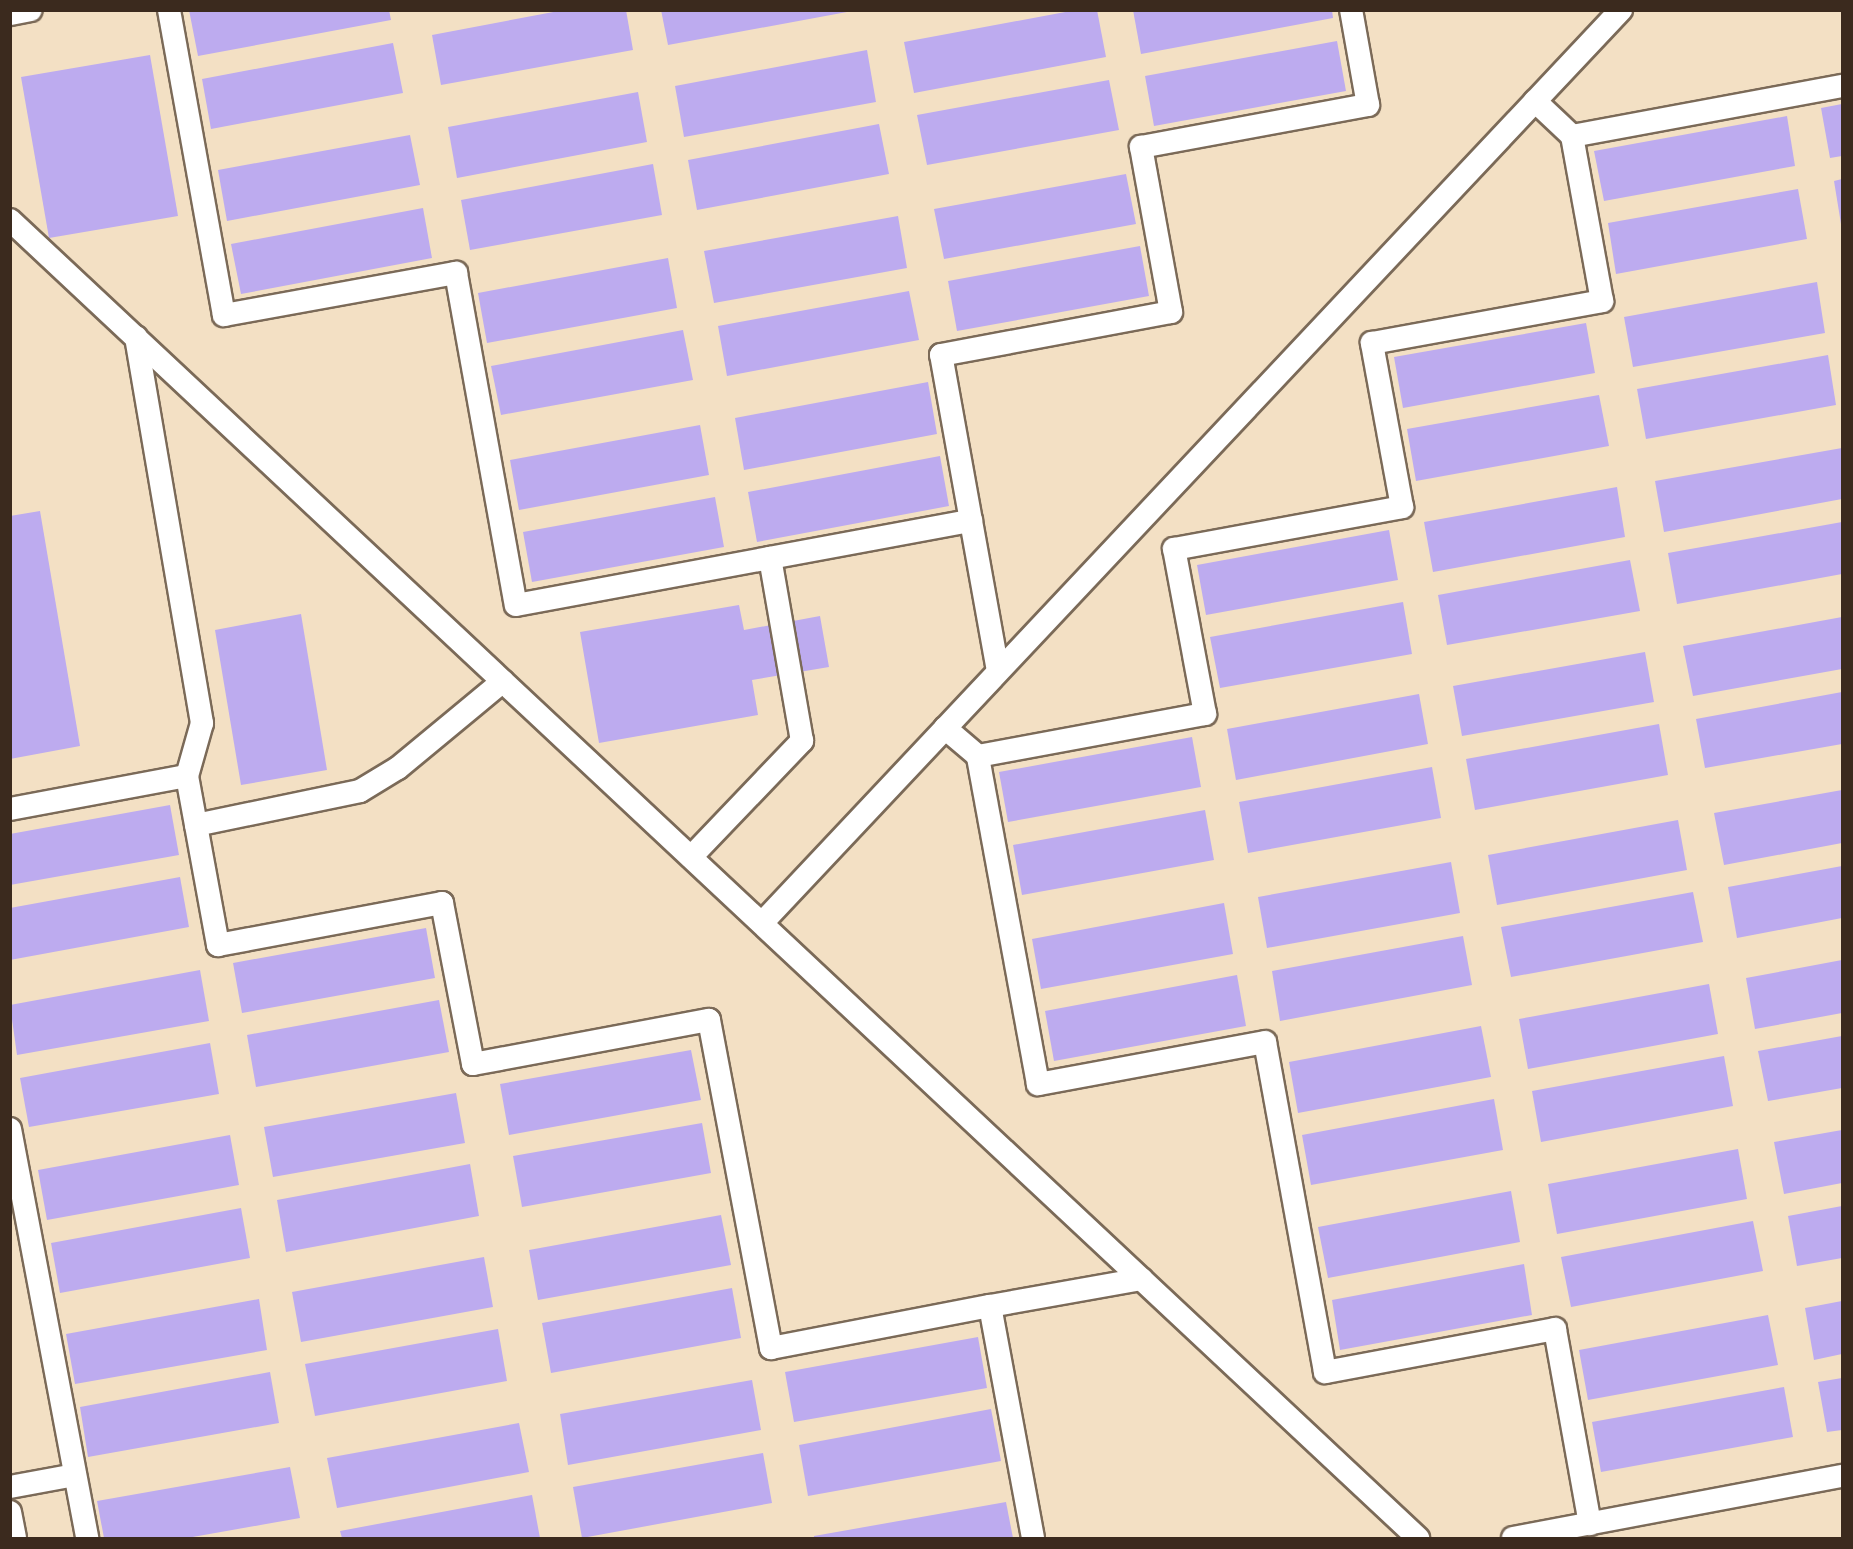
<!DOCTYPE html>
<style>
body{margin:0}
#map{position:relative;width:1853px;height:1549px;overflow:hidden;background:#f3e0c4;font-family:Caveat,sans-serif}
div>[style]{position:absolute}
.building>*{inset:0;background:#bdabef}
.roads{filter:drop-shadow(2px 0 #7b6a58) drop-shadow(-2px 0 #7b6a58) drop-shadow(0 2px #7b6a58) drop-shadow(0 -2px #7b6a58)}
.service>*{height:22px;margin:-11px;padding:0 11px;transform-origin:11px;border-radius:11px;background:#fff}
span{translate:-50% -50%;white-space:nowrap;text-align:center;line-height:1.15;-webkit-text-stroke:4.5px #fbf7ec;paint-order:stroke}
.frame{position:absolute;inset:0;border:12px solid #3b2a1e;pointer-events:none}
</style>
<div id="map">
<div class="building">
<i style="clip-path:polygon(189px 10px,389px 10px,391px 20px,198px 56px)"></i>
<i style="clip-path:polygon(564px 10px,626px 10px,633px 50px,441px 85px,432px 35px)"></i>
<i style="clip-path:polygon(661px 10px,847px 10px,847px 12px,668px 45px)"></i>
<i style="clip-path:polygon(1076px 10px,1097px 10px,1106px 57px,914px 93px,904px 42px)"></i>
<i style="clip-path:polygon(1133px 10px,1332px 10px,1333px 18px,1141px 54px)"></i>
<i style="clip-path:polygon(1337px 41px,1346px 91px,1154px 126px,1145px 76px)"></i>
<i style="clip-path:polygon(393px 43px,403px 93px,211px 129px,202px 79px)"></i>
<i style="clip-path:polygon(867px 50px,876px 102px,684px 137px,675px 86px)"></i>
<i style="clip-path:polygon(150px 55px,178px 216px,49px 238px,21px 77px)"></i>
<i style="clip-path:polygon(1109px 80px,1119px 130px,927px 165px,917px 115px)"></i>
<i style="clip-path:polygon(638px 92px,647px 142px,457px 178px,448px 127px)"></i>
<i style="clip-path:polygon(1842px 104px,1842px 156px,1830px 158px,1821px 108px)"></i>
<i style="clip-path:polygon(1787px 116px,1795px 166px,1604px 201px,1594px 151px)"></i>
<i style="clip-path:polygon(879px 124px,889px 174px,697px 210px,688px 160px)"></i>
<i style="clip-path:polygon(410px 135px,420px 185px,227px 221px,218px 170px)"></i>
<i style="clip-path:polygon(653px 164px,662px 215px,470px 250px,461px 200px)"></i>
<i style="clip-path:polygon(1126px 174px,1136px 224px,944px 259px,934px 209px)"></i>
<i style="clip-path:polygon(1842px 179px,1842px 224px,1841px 224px,1834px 181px)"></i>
<i style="clip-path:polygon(1798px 189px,1807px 239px,1616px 274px,1608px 223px)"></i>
<i style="clip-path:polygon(423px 208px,432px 258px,241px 294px,231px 244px)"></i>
<i style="clip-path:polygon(898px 216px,907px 268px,714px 303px,704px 251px)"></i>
<i style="clip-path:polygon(1140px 246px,1149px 296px,957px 331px,948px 281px)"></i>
<i style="clip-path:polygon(668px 258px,677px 308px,487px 343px,478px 293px)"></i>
<i style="clip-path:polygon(1817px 282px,1825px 333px,1633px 367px,1624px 317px)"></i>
<i style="clip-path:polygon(909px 291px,919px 340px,727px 376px,718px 326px)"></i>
<i style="clip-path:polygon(1586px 323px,1595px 373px,1403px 408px,1394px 357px)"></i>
<i style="clip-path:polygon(683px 330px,693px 380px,501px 415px,491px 366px)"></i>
<i style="clip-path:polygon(1828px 355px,1836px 405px,1646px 439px,1637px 389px)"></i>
<i style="clip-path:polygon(928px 382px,937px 434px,744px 470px,735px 418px)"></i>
<i style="clip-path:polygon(1599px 395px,1609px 446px,1416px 481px,1407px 429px)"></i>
<i style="clip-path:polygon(700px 425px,709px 475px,519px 510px,510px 460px)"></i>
<i style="clip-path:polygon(1842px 448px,1842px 499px,1664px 532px,1655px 481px)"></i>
<i style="clip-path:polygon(940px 456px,949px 506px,757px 542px,748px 492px)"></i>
<i style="clip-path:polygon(1617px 487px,1625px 537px,1433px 572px,1424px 522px)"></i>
<i style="clip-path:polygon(715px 497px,724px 547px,532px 582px,523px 532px)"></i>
<i style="clip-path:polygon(40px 511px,80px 746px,10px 759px,10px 516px)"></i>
<i style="clip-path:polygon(1842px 522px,1842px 574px,1677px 604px,1668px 553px)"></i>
<i style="clip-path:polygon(1389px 530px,1398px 580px,1206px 615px,1197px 565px)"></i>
<i style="clip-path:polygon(1630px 560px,1640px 611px,1447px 645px,1438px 595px)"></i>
<i style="clip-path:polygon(1403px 602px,1412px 654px,1220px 688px,1210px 637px)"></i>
<i style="clip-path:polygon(739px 605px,744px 630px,820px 616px,829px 667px,752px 680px,758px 715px,599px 743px,580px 632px)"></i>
<i style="clip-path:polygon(301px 614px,327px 770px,241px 785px,215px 630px)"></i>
<i style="clip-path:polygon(1842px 617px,1842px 669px,1693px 696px,1683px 646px)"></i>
<i style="clip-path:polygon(1645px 652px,1654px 702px,1462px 736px,1453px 686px)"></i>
<i style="clip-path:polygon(1842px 692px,1842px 744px,1705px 768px,1696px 719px)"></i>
<i style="clip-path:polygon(1419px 694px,1428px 744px,1236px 780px,1227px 729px)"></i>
<i style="clip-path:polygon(1659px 724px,1668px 775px,1475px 810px,1466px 759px)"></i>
<i style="clip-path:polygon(1192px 737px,1201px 787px,1008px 822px,999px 772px)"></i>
<i style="clip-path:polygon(1432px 767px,1441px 818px,1248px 853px,1239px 802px)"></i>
<i style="clip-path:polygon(1842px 790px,1842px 843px,1724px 865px,1714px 813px)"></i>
<i style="clip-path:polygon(170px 805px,179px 855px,10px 885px,10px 834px)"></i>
<i style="clip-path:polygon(1205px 810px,1214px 860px,1022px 895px,1013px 845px)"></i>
<i style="clip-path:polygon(1678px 820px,1687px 870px,1497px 905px,1488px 855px)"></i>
<i style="clip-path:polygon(1451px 862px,1460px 913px,1267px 948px,1258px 897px)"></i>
<i style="clip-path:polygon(1842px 866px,1842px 918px,1737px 938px,1728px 887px)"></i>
<i style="clip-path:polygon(180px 877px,189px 927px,10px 960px,10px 908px)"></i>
<i style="clip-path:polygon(1693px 892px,1703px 942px,1511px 977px,1501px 927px)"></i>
<i style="clip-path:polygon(1224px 903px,1233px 954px,1041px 989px,1032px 939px)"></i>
<i style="clip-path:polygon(426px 928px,435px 978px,242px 1013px,233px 963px)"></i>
<i style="clip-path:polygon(1463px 936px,1472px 985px,1280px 1021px,1272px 971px)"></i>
<i style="clip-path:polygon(1842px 960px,1842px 1013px,1755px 1029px,1746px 978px)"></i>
<i style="clip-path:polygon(200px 970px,209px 1021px,17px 1055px,10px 1005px)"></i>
<i style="clip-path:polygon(1237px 975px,1246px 1026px,1054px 1061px,1045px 1011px)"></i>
<i style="clip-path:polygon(1709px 984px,1718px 1034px,1528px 1069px,1519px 1019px)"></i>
<i style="clip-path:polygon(439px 1000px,449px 1052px,256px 1087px,247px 1035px)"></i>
<i style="clip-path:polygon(1481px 1026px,1491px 1077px,1298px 1113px,1289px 1062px)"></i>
<i style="clip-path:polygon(1842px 1036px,1842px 1088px,1768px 1101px,1758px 1051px)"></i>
<i style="clip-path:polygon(210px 1043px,219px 1094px,29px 1127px,20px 1078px)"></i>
<i style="clip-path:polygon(691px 1050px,701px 1100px,509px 1135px,500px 1084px)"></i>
<i style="clip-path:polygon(1724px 1056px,1733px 1106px,1541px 1142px,1532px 1091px)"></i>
<i style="clip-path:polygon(456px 1093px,465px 1143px,273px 1177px,264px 1127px)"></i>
<i style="clip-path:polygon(1494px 1099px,1503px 1150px,1311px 1185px,1302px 1135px)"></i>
<i style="clip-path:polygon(702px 1123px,711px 1173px,522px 1207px,513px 1156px)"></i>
<i style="clip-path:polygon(1842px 1130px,1842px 1183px,1784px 1194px,1774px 1142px)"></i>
<i style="clip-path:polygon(230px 1135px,239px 1185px,47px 1220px,38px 1170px)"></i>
<i style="clip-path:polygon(1738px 1149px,1747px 1199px,1557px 1234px,1548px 1184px)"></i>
<i style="clip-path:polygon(470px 1164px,479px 1216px,286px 1252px,277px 1200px)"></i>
<i style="clip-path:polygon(1511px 1191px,1520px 1242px,1328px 1278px,1318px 1227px)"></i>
<i style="clip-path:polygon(1842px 1206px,1842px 1258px,1797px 1266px,1788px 1216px)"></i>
<i style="clip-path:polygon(241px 1208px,250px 1258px,60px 1293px,51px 1243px)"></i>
<i style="clip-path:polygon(721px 1215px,731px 1265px,538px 1300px,529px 1250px)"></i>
<i style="clip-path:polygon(1753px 1221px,1763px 1271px,1571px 1307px,1561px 1257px)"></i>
<i style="clip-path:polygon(484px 1257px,493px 1307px,301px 1342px,292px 1292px)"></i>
<i style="clip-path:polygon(1524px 1264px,1532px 1315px,1340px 1350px,1332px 1300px)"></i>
<i style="clip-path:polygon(732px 1288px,741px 1338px,551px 1373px,542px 1323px)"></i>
<i style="clip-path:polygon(259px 1299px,267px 1350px,75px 1384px,66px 1334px)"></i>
<i style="clip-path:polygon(1842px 1301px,1842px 1354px,1814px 1360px,1805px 1308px)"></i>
<i style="clip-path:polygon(1768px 1315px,1778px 1365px,1588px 1400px,1579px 1350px)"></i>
<i style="clip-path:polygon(498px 1329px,507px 1381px,315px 1416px,305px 1364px)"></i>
<i style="clip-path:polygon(978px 1337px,987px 1388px,794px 1422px,785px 1372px)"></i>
<i style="clip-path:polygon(270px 1372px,279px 1423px,88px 1457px,80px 1407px)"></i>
<i style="clip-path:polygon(1842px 1378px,1842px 1430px,1827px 1432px,1818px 1382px)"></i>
<i style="clip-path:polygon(752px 1380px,761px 1430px,568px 1465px,560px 1414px)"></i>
<i style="clip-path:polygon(1784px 1387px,1793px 1437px,1601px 1472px,1592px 1422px)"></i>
<i style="clip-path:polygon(991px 1409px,1001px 1461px,808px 1496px,799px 1445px)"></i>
<i style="clip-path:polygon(519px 1423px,529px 1472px,337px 1508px,327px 1458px)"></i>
<i style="clip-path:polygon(763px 1453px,772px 1503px,582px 1538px,573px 1487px)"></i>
<i style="clip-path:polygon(290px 1467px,300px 1518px,187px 1538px,104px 1538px,97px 1501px)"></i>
<i style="clip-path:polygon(532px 1495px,540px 1538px,342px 1538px,340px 1531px)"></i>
<i style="clip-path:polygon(1006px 1502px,1013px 1538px,814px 1538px,814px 1536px)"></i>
</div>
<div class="roads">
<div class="service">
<i style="left:169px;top:10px;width:310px;rotate:79.8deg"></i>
<i style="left:224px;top:315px;width:236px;rotate:-10.3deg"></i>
<i style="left:456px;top:273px;width:337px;rotate:79.8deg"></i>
<i style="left:516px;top:605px;width:463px;rotate:-10.5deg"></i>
<i style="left:10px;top:14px;width:21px;rotate:-11deg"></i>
<i style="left:1535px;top:101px;width:51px;rotate:43.4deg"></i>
<i style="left:10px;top:220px;width:1929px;rotate:43.11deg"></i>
<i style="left:136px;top:337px;width:392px;rotate:80.3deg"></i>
<i style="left:202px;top:723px;width:55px;rotate:105.8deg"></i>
<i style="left:998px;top:671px;width:321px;rotate:-100.2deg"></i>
<i style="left:941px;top:355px;width:234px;rotate:-10.6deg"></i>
<i style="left:1171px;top:312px;width:168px;rotate:-100.3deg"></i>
<i style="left:1141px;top:147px;width:231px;rotate:-10.5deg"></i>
<i style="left:1368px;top:105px;width:97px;rotate:-100.1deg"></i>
<i style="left:945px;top:728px;width:43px;rotate:40.3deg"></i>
<i style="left:10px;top:809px;width:180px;rotate:-10.6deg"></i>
<i style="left:187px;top:776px;width:172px;rotate:79.6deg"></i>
<i style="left:218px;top:945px;width:228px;rotate:-10.6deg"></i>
<i style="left:442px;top:903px;width:164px;rotate:79.1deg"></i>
<i style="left:473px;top:1064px;width:240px;rotate:-10.6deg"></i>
<i style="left:709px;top:1020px;width:334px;rotate:79.3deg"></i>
<i style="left:771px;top:1348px;width:223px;rotate:-10.9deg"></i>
<i style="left:990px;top:1306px;width:236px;rotate:79.5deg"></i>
<i style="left:196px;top:825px;width:167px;rotate:-11.7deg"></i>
<i style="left:360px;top:791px;width:44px;rotate:-31.2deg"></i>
<i style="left:398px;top:768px;width:136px;rotate:-39.6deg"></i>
<i style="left:691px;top:857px;width:161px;rotate:-46.3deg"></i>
<i style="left:802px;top:741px;width:186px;rotate:-99.9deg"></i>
<i style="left:762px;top:923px;width:1254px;rotate:-46.75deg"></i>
<i style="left:10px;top:1129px;width:416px;rotate:79.3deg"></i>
<i style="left:990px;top:1306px;width:154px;rotate:-10.1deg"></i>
<i style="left:10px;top:1487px;width:66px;rotate:-10.5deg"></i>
<i style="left:10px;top:1512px;width:26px;rotate:79deg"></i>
<i style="left:1590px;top:1524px;width:198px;rotate:-100.2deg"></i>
<i style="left:1555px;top:1329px;width:234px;rotate:169.4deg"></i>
<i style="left:1325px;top:1372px;width:335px;rotate:-100.3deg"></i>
<i style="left:1265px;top:1042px;width:231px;rotate:169.5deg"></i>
<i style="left:1038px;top:1084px;width:333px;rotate:-100.4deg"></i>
<i style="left:978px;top:756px;width:231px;rotate:-10.5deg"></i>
<i style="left:1205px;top:714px;width:168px;rotate:-100.6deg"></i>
<i style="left:1174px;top:549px;width:232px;rotate:-10.4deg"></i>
<i style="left:1402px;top:507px;width:167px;rotate:-100.4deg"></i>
<i style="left:1372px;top:343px;width:234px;rotate:-10.3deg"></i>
<i style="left:1602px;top:301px;width:168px;rotate:-100.3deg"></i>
<i style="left:1572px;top:136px;width:275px;rotate:-10.5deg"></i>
<i style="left:1513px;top:1538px;width:335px;rotate:-10.7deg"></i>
</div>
</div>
<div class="frame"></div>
</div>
